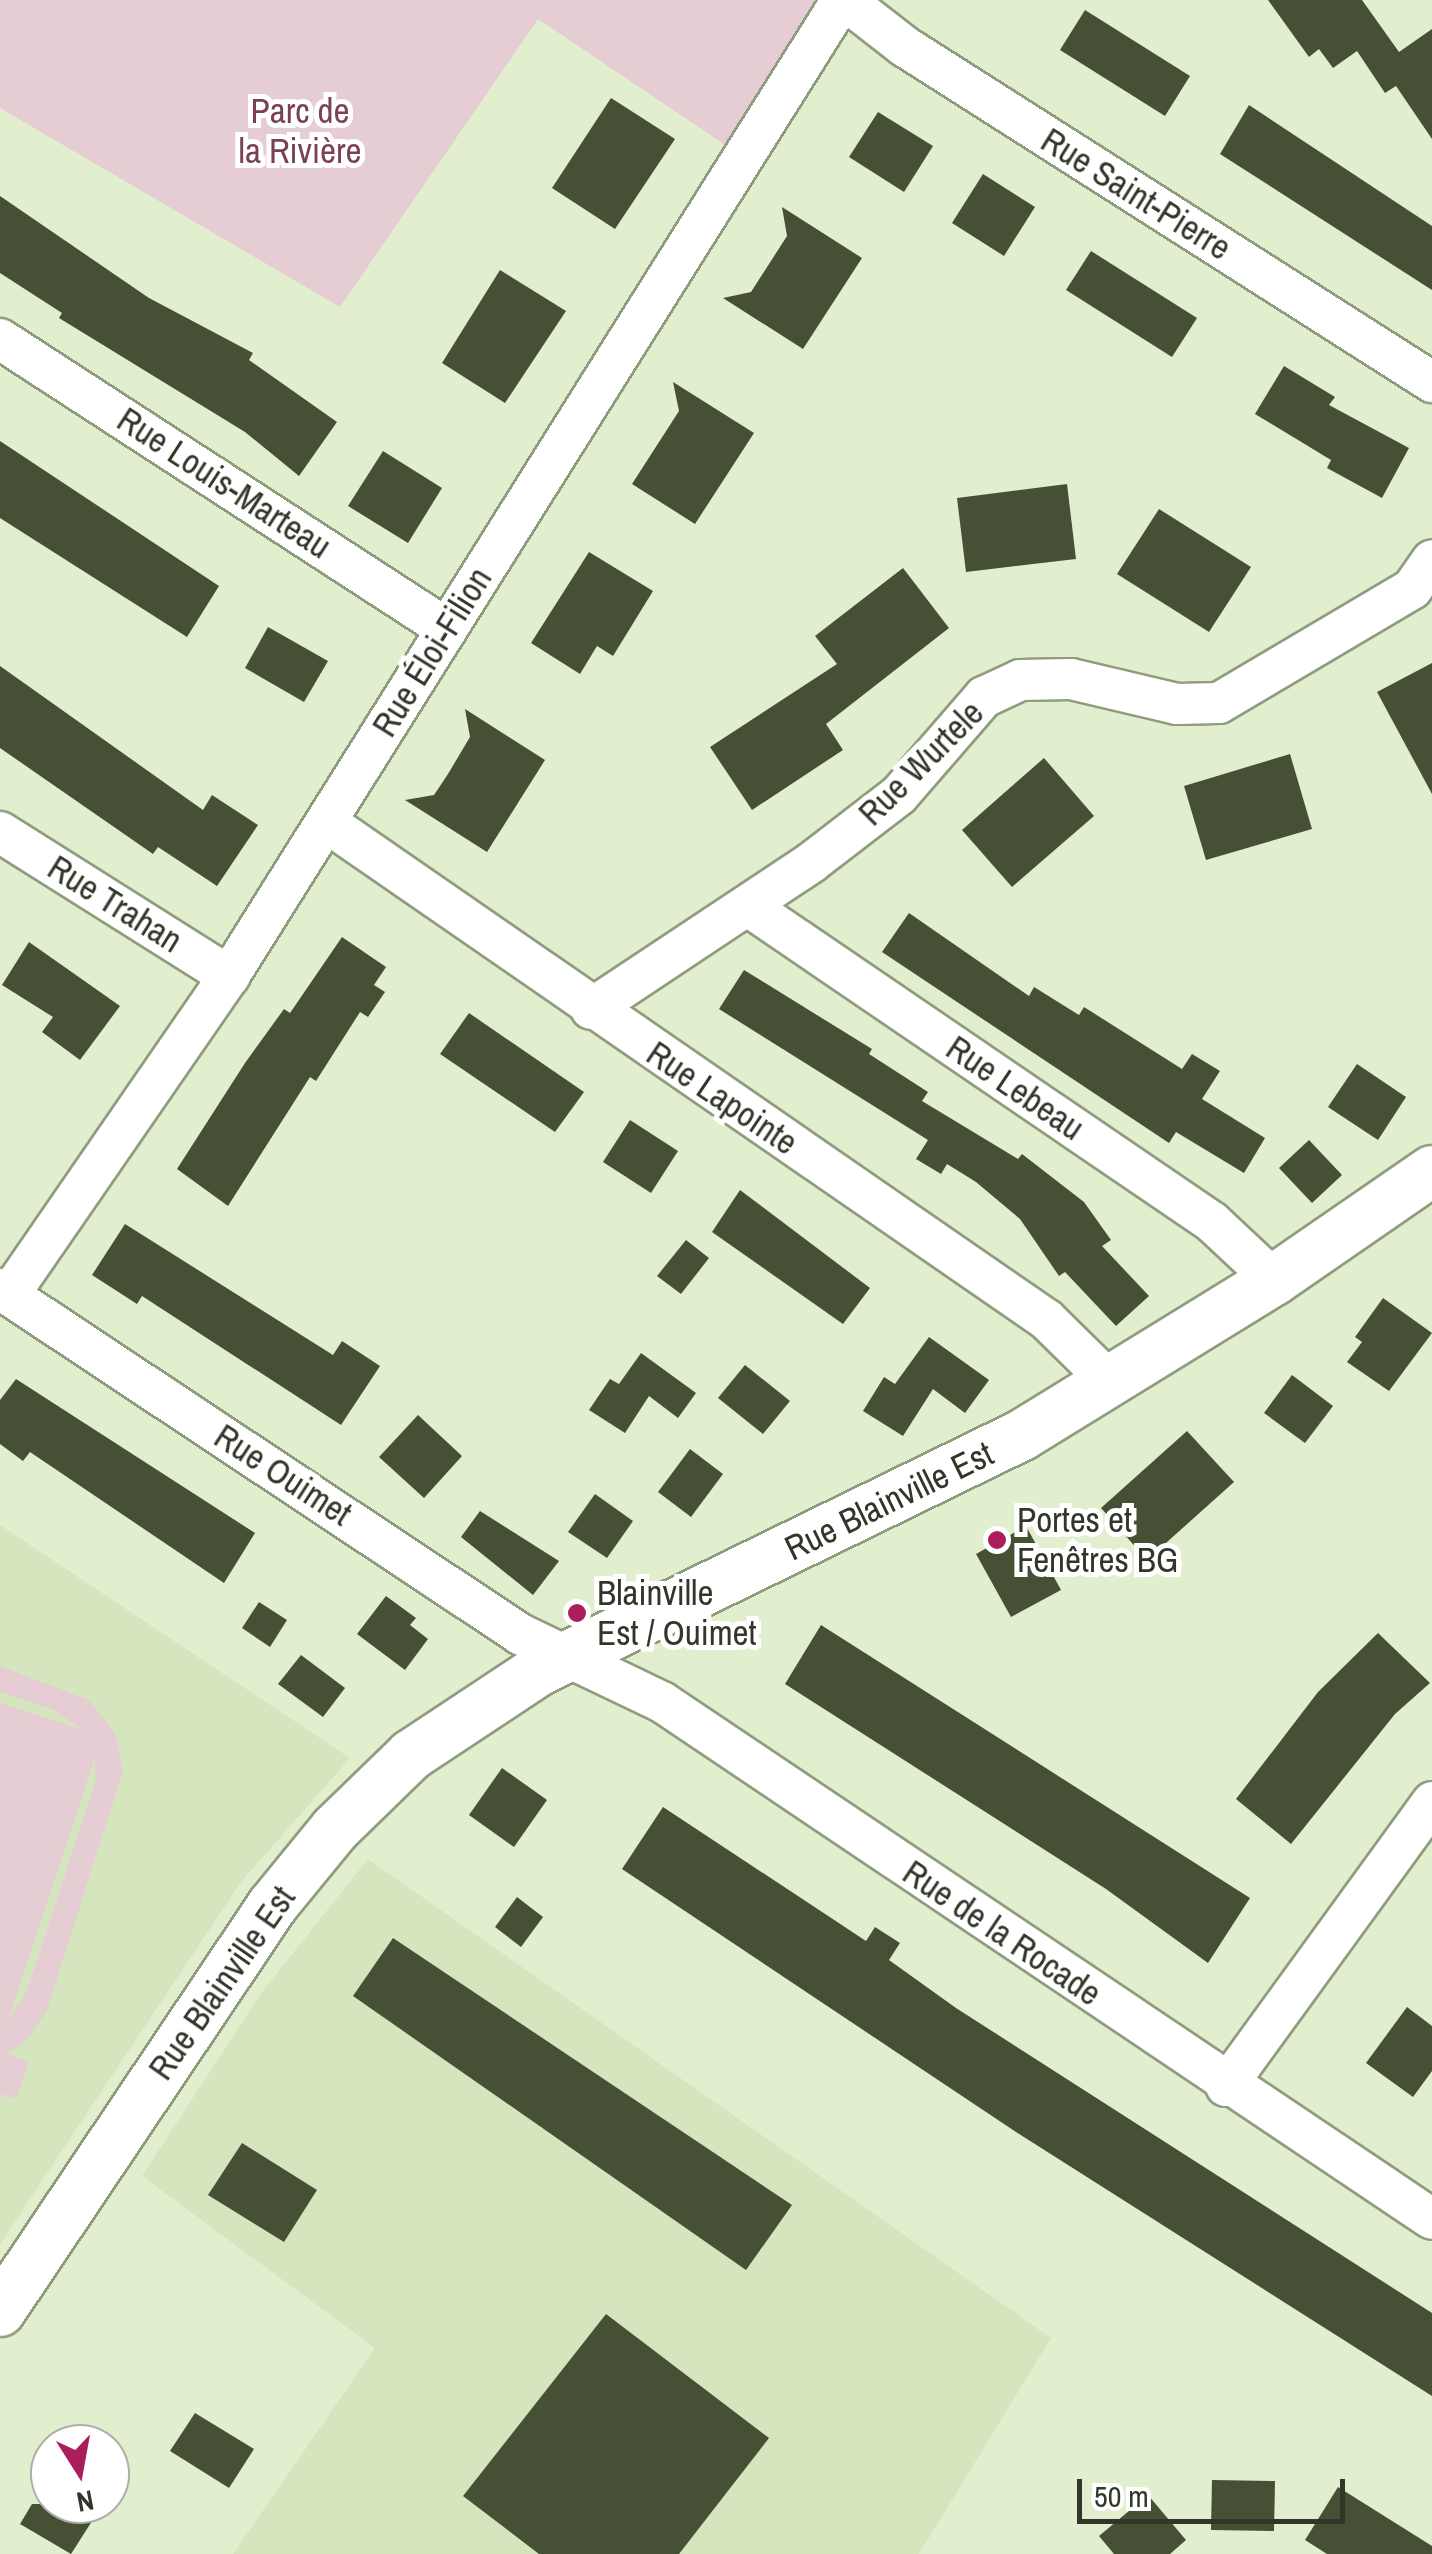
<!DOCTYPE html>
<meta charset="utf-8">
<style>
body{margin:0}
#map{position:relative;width:1432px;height:2554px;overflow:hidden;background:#e2efcf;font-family:"Archivo Narrow",sans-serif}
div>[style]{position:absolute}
.built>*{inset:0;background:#d5e5be}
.green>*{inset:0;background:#e6ccd3}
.building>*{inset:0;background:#465035}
.roads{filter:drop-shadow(2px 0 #909c7e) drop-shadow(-2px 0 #909c7e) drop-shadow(0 2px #909c7e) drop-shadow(0 -2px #909c7e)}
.minor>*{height:40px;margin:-20px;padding:0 20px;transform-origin:20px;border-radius:20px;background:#fff}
.tertiary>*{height:50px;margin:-25px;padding:0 25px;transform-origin:25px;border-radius:25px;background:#fff}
.dots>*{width:28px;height:28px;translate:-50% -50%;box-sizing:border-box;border:5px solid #fff;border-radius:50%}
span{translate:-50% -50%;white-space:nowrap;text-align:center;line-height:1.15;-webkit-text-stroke:10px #fff;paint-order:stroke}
.park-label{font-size:35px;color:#794153}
.street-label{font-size:35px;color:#313629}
.poi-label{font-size:35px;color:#313629}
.left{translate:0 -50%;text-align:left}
.north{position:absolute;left:30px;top:2424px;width:100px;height:100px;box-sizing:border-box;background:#fff;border:2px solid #adafa9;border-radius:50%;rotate:169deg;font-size:28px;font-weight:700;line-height:40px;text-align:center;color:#313629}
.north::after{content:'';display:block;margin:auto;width:35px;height:45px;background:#ab1e5c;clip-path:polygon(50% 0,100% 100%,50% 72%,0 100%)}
.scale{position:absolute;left:1077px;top:2479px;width:268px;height:45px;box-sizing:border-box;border:5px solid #313629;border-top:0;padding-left:12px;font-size:30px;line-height:35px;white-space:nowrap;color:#313629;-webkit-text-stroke:8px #fff;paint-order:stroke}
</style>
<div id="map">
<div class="built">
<i style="clip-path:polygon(0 1525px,350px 1758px,241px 1882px,0 2244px)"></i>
<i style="clip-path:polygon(368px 1859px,1051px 2338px,919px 2554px,233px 2554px,375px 2348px,142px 2176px,262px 1992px)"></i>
</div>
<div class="green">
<i style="clip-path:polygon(0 0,842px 0,746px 159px,538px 19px,340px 307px,0 108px)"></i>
<i style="clip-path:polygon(evenodd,0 1666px,89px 1700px,115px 1733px,123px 1771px,47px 2010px,26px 2041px,6px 2054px,29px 2062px,16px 2099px,0 2094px,0 1703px,81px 1729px,54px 1710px,0 1692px,0 1666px,95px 1757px,95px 1784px,26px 1993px,8px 2020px,95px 1757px)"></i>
</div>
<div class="building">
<i style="clip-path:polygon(1268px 0,1362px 0,1399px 52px,1432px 29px,1432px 139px,1396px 86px,1385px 93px,1357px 51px,1333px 68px,1319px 49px,1309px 57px)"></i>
<i style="clip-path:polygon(1085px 10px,1190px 76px,1165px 116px,1060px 50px)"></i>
<i style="clip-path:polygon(611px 98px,675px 139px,615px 229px,552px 188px)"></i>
<i style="clip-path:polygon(1249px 105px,1432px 226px,1432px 290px,1220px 154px)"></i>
<i style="clip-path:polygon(878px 112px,933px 146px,904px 192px,849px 157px)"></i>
<i style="clip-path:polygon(983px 174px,1035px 207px,1004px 256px,952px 223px)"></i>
<i style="clip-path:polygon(0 196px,149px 298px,253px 353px,249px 360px,337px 422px,299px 476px,245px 432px,59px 318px,62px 313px,0 273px)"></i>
<i style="clip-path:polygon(782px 207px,862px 258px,803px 349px,723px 298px,751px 292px,787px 236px)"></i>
<i style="clip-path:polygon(1091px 251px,1197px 318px,1172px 357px,1066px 290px)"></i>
<i style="clip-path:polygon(500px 270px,566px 311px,505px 403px,442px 363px)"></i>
<i style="clip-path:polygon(1284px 366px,1335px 397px,1329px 405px,1409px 448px,1382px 498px,1327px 468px,1331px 460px,1255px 414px)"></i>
<i style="clip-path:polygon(673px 382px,754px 433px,695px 524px,632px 484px,679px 411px)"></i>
<i style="clip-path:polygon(0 441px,219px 586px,187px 637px,0 518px)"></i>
<i style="clip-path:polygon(383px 451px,442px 488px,408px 543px,348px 506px)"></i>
<i style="clip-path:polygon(1067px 484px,1076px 559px,966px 572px,957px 498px)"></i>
<i style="clip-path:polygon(1159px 509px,1251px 567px,1209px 632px,1117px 574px)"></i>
<i style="clip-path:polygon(589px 552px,653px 591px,613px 656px,597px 646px,580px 674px,531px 643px)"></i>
<i style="clip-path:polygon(903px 568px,949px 628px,826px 724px,843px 750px,752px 810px,710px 747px,837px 664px,815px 636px)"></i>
<i style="clip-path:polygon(268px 627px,328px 661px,304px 702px,245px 668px)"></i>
<i style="clip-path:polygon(1432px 663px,1432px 794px,1377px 692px)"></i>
<i style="clip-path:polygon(0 666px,203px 810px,212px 795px,258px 825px,217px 886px,158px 847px,153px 854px,0 748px)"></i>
<i style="clip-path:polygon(465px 709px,545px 760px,487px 852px,405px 800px,434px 795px,448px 774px,470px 737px)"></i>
<i style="clip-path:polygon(1290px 754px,1312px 829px,1206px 860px,1184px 786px)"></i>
<i style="clip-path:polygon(1044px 758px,1094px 816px,1012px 887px,962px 830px)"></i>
<i style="clip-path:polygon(909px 913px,1029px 996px,1034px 987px,1079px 1015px,1084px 1007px,1182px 1069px,1192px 1054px,1220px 1071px,1202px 1099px,1265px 1138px,1244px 1173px,1176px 1132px,1169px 1143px,882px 952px)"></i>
<i style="clip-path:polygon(342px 937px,386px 967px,374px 985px,385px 992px,368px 1017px,360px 1012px,316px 1081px,310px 1077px,228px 1206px,177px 1169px,245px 1063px,284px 1009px,290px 1013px)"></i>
<i style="clip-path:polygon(29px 942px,120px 1006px,80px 1060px,42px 1032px,53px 1017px,2px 985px)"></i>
<i style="clip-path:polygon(744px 970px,872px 1049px,869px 1054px,928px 1092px,922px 1101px,1018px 1159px,1022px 1154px,1084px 1202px,1111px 1240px,1102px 1246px,1149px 1296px,1116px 1326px,1065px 1272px,1059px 1276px,1020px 1219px,976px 1182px,947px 1164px,941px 1174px,916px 1159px,928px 1140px,719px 1009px)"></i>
<i style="clip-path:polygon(469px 1013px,584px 1092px,555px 1132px,440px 1054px)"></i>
<i style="clip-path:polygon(1357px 1064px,1406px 1097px,1378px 1140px,1328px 1107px)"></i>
<i style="clip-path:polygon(630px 1120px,678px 1151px,651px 1193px,603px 1162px)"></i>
<i style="clip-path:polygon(1309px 1140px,1342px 1175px,1312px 1203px,1279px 1168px)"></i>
<i style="clip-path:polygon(740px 1190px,870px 1288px,843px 1324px,712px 1232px)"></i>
<i style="clip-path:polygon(125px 1224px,333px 1355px,342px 1341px,380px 1366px,341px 1425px,142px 1296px,137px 1304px,92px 1275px)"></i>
<i style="clip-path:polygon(686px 1240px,709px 1258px,681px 1294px,657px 1276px)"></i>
<i style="clip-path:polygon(1383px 1298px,1432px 1333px,1389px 1391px,1347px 1362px,1362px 1342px,1355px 1337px)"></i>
<i style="clip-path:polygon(929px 1337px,989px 1380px,965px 1413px,933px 1389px,903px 1436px,863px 1411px,884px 1377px,895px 1384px)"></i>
<i style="clip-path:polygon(641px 1353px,696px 1393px,678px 1418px,649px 1396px,625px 1433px,589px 1410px,610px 1379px,619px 1384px)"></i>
<i style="clip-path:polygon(745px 1365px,790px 1401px,763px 1434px,718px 1398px)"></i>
<i style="clip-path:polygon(1292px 1375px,1333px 1406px,1305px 1443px,1264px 1413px)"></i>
<i style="clip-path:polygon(16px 1379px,255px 1533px,224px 1583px,30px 1452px,23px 1461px,0 1444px,0 1400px)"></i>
<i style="clip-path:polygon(418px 1415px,462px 1456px,424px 1498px,379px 1457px)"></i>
<i style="clip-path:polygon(1187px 1431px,1234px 1482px,1147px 1560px,1101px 1508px)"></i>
<i style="clip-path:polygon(690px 1449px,723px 1474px,691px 1517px,658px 1492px)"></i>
<i style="clip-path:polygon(595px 1494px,633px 1521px,607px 1558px,568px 1532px)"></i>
<i style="clip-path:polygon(480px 1511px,559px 1561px,533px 1595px,461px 1537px)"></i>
<i style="clip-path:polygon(1026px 1526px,1061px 1590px,1011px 1617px,976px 1554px)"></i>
<i style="clip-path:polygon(386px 1596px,416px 1618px,410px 1625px,428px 1639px,405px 1670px,357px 1634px)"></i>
<i style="clip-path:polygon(259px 1602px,287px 1620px,270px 1647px,242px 1628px)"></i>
<i style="clip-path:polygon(821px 1625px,1250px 1898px,1208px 1963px,1106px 1889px,785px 1684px)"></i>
<i style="clip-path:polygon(1378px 1633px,1430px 1683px,1395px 1714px,1291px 1844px,1236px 1799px,1318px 1692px)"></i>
<i style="clip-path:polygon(301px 1655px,345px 1688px,323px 1717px,278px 1684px)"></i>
<i style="clip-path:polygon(502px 1768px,547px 1800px,514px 1847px,469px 1815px)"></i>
<i style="clip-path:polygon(663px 1807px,866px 1941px,875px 1927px,900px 1943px,889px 1960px,956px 2008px,1432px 2313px,1432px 2396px,1016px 2132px,622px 1869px)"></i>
<i style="clip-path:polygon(517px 1897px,543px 1917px,521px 1947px,495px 1927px)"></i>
<i style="clip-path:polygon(393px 1938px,792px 2205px,746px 2270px,353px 1996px)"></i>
<i style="clip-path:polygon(1407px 2007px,1432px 2026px,1432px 2071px,1413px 2097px,1366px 2063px)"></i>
<i style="clip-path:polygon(242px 2143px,317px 2190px,284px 2242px,208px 2195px)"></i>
<i style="clip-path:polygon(606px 2314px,769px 2438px,679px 2554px,539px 2554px,463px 2496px)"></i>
<i style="clip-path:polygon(195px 2413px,254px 2449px,229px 2488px,170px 2451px)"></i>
<i style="clip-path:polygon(1212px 2480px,1275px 2481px,1274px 2531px,1211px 2530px)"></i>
<i style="clip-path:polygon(1338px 2487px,1432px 2546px,1432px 2554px,1327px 2554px,1305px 2540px)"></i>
<i style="clip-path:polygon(1148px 2495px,1186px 2540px,1170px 2554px,1114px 2554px,1099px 2536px)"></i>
<i style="clip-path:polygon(32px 2504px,103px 2504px,71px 2554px,20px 2524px)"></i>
</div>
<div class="roads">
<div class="minor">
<i style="left:845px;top:0;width:75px;rotate:37.9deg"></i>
<i style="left:904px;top:46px;width:626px;rotate:32.47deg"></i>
<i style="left:0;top:339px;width:533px;rotate:32.97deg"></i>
<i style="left:326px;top:822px;width:876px;rotate:34.63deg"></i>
<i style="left:1047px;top:1320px;width:88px;rotate:44.5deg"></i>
<i style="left:0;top:832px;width:271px;rotate:32.2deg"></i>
<i style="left:748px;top:906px;width:561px;rotate:34.26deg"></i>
<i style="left:1212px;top:1222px;width:85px;rotate:43.1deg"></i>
<i style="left:591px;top:1009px;width:265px;rotate:-33.6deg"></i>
<i style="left:812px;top:862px;width:110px;rotate:-37.6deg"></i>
<i style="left:899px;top:795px;width:130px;rotate:-49.1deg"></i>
<i style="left:984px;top:697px;width:40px;rotate:-25deg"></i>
<i style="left:1020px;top:680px;width:51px;rotate:-1.1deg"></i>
<i style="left:1071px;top:679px;width:109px;rotate:13.3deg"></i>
<i style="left:1177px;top:704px;width:42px;rotate:-1.4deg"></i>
<i style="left:1219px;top:703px;width:224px;rotate:-30.6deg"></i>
<i style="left:1412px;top:589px;width:35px;rotate:-55deg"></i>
<i style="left:0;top:1289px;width:624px;rotate:33.56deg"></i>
<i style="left:520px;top:1634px;width:157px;rotate:25.6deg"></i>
<i style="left:662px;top:1702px;width:927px;rotate:33.88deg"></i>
<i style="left:9px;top:1295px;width:388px;rotate:-55.4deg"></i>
<i style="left:229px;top:976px;width:1153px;rotate:-57.87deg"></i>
<i style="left:1226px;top:2086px;width:351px;rotate:-54deg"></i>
</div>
<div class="tertiary">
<i style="left:0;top:2311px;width:488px;rotate:-56.1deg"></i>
<i style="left:272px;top:1906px;width:99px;rotate:-50.7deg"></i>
<i style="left:335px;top:1829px;width:106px;rotate:-44.2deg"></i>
<i style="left:411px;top:1755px;width:152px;rotate:-33.5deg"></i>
<i style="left:538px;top:1671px;width:538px;rotate:-25.99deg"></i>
<i style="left:1022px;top:1435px;width:296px;rotate:-31.6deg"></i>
<i style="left:1274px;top:1280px;width:192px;rotate:-34.6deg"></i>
</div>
</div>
<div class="dots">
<i style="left:997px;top:1540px;background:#ab1e5c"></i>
<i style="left:577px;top:1613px;background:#ab1e5c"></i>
</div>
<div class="park-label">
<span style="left:300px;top:131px">Parc de<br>la Rivière</span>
</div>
<div class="street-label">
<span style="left:1136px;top:194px;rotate:32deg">Rue Saint-Pierre</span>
<span style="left:224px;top:483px;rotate:33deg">Rue Louis-Marteau</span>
<span style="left:432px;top:652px;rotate:-58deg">Rue Éloi-Filion</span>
<span style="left:921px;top:763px;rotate:-45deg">Rue Wurtele</span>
<span style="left:115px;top:904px;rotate:32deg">Rue Trahan</span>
<span style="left:1015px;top:1088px;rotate:34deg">Rue Lebeau</span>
<span style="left:722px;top:1098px;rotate:34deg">Rue Lapointe</span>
<span style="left:283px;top:1475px;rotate:33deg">Rue Ouimet</span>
<span style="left:889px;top:1501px;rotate:-26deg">Rue Blainville Est</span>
<span style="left:1002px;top:1933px;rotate:34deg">Rue de la Rocade</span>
<span style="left:222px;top:1983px;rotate:-55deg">Rue Blainville Est</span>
</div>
<div class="poi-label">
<span class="left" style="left:1017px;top:1540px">Portes et<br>Fenêtres BG</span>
<span class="left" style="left:597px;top:1613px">Blainville<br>Est / Ouimet</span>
</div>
<div class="north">N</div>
<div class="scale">50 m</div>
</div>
